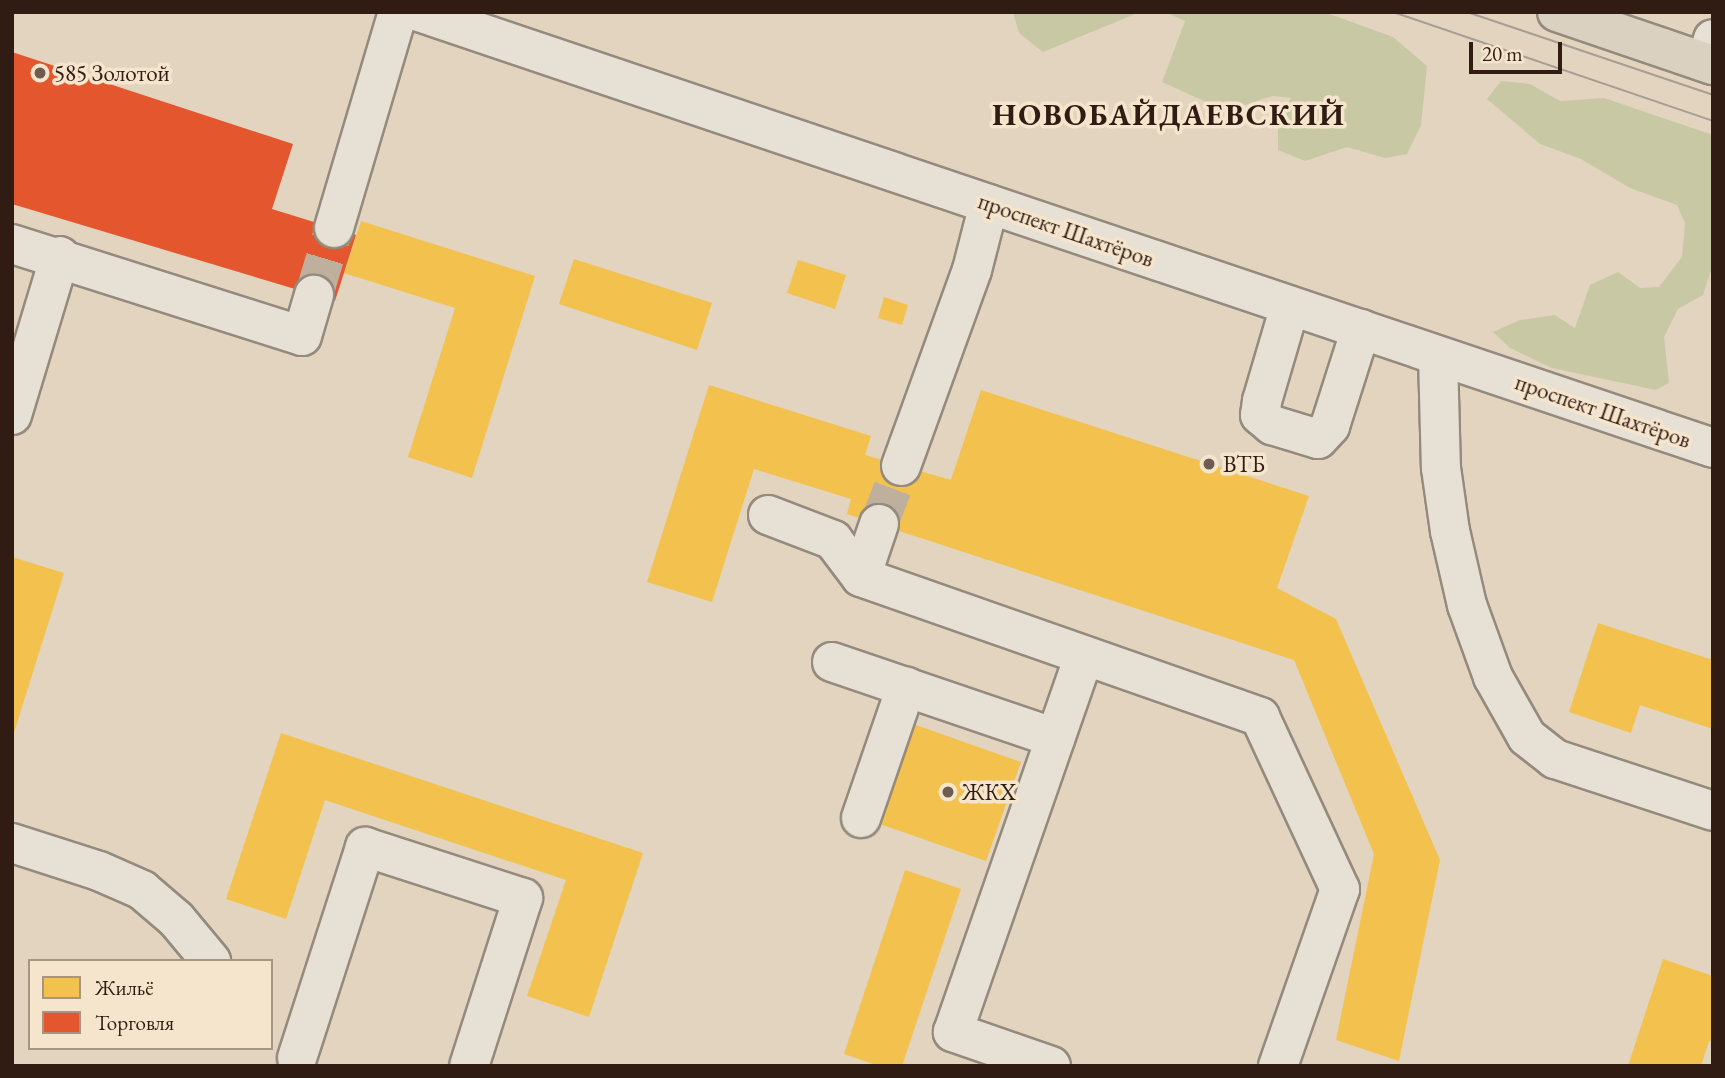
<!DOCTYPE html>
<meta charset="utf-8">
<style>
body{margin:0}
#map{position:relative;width:1725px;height:1078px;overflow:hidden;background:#e2d4bf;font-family:"EB Garamond",serif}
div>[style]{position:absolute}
.green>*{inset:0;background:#c9c8a5}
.homes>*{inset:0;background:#f2c14e}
.shops>*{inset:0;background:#e4572e}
.minor-tunnel>*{height:38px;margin-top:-19px;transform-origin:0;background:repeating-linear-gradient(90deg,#bfaf9d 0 38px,transparent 0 57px)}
.roads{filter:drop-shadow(2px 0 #948a7d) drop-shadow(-2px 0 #948a7d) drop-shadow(0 2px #948a7d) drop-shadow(0 -2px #948a7d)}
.minor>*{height:38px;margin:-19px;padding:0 19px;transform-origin:19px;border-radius:19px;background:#e7e0d5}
.major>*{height:38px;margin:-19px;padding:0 19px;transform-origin:19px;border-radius:19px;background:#dad1c1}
.tram>*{height:2px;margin:-1px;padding:0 1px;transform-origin:1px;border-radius:1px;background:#a69e95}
.dots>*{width:19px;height:19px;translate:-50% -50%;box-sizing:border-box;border:4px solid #f5e5cc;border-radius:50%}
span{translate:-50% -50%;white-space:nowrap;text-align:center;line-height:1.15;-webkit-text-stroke:7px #f5e5cc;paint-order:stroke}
.poi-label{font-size:23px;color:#311c14}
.left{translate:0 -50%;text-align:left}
.street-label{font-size:23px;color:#311c14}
.district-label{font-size:30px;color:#311c14;font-weight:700;letter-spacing:2px}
.frame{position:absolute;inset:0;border:14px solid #311c14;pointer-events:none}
.legend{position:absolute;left:28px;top:959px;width:245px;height:91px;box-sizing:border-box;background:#f5e5cc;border:2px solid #a79582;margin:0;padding:9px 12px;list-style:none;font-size:21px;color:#311c14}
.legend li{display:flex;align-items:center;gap:14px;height:35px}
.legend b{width:35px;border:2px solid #a79582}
.scale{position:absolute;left:1469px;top:42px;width:93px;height:32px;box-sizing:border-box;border:4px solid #311c14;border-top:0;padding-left:9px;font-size:21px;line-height:24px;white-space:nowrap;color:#311c14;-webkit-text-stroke:5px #f5e5cc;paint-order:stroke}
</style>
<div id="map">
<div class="green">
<i style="clip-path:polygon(1013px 12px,1140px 12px,1043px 52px,1019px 33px)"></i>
<i style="clip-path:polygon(1165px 12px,1324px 12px,1393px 37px,1427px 66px,1421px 125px,1407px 154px,1385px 158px,1347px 147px,1305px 161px,1278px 150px,1278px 123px,1291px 98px,1273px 96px,1226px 111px,1162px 82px,1185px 21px)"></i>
<i style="clip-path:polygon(1501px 81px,1530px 84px,1560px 101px,1604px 98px,1713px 135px,1713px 264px,1703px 295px,1678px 309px,1664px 337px,1669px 383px,1656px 390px,1552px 368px,1510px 348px,1493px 332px,1520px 320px,1555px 315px,1575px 328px,1590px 285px,1618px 272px,1640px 288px,1659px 287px,1682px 257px,1685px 223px,1677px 205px,1630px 188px,1581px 159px,1540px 144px,1487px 99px)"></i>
</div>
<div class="homes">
<i style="clip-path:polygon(361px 221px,535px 276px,472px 478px,408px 457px,455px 308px,344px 273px)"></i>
<i style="clip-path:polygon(574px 259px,712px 303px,697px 350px,559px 304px)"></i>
<i style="clip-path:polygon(798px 260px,846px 275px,835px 309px,787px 293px)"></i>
<i style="clip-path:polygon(884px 297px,908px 305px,902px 325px,878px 318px)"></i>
<i style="clip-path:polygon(709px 385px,871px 436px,865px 455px,951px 480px,981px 390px,1309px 496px,1277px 588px,1336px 619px,1440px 860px,1399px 1061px,1336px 1040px,1374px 854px,1294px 660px,847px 514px,851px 499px,754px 469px,712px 602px,647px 582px)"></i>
<i style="clip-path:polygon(12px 557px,64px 573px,13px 736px,12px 736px)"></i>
<i style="clip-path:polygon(1598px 623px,1713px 660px,1713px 729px,1640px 705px,1631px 733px,1569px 712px)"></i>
<i style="clip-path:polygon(910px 723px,1021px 762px,986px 861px,874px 822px)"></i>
<i style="clip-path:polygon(281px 733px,643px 853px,589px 1017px,527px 996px,566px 880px,325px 800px,286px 919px,226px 899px)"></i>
<i style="clip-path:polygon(905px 870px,961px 889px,902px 1066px,879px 1066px,844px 1054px)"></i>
<i style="clip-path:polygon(1663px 959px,1713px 976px,1713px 1042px,1709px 1041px,1701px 1066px,1628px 1066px)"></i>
</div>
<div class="shops">
<i style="clip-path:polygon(12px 52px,293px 144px,272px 209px,356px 235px,335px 301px,12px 204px)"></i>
</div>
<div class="minor-tunnel">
<i style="left:314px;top:295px;width:70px;rotate:-73.4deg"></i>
<i style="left:879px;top:524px;width:62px;rotate:-69.2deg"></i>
</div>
<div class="roads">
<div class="minor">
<i style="left:419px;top:12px;width:1365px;rotate:18.62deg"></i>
<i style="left:1706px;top:62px;width:24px;rotate:-73deg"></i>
<i style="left:334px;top:228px;width:225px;rotate:-73.5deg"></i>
<i style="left:12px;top:244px;width:304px;rotate:17.6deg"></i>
<i style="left:302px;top:336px;width:43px;rotate:-73.7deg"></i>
<i style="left:1290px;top:306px;width:99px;rotate:106.4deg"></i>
<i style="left:1262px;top:401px;width:14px;rotate:98deg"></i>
<i style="left:1260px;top:415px;width:16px;rotate:40deg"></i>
<i style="left:1272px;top:425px;width:48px;rotate:16.9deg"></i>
<i style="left:1318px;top:439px;width:18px;rotate:-47deg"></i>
<i style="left:1330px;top:426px;width:102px;rotate:-72.3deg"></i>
<i style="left:1438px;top:356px;width:112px;rotate:88.5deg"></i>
<i style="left:1441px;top:468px;width:64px;rotate:81.9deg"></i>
<i style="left:1450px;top:531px;width:76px;rotate:77.1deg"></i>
<i style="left:1467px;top:605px;width:77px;rotate:70.1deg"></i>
<i style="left:1493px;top:677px;width:69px;rotate:60.5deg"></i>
<i style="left:1527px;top:737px;width:36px;rotate:38deg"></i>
<i style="left:1555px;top:759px;width:166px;rotate:18.2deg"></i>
<i style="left:12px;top:415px;width:166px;rotate:-73.2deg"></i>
<i style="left:901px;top:466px;width:208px;rotate:-70.1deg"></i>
<i style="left:972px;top:270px;width:68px;rotate:-75.6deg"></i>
<i style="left:768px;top:515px;width:70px;rotate:21deg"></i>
<i style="left:833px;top:540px;width:46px;rotate:52.9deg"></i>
<i style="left:879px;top:524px;width:56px;rotate:108.8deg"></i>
<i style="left:861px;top:577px;width:423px;rotate:19.3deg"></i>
<i style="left:1260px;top:717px;width:190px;rotate:65.1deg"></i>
<i style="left:1340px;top:889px;width:188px;rotate:109.3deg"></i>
<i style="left:832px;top:662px;width:236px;rotate:18.8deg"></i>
<i style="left:861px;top:818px;width:139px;rotate:-71deg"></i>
<i style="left:12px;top:843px;width:91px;rotate:17.8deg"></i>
<i style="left:99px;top:871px;width:47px;rotate:23.8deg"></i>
<i style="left:142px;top:890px;width:45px;rotate:40.5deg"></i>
<i style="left:176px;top:919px;width:55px;rotate:50.2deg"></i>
<i style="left:297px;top:1058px;width:222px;rotate:-72.1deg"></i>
<i style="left:365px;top:847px;width:166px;rotate:17.9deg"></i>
<i style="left:523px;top:898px;width:176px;rotate:107.8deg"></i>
<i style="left:1051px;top:1066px;width:104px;rotate:-160.9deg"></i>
<i style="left:953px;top:1032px;width:398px;rotate:-70.8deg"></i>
</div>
<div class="major">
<i style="left:1557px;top:12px;width:165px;rotate:18.8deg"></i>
</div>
</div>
<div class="tram">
<i style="left:1393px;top:12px;width:338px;rotate:18.8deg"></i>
<i style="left:1467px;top:12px;width:260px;rotate:18.6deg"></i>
</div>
<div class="dots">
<i style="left:40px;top:73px;background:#6f5c50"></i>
<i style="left:1209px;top:464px;background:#6f5c50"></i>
<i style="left:948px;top:792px;background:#6f5c50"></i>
</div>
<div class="poi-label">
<span class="left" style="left:54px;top:73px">585 Золотой</span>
<span class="left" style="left:1223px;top:464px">ВТБ</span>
<span class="left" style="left:962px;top:792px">ЖКХ</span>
</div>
<div class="street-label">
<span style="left:1066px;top:230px;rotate:19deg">проспект Шахтёров</span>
<span style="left:1603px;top:411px;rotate:19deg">проспект Шахтёров</span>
</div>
<div class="district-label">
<span style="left:1169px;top:115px">НОВОБАЙДАЕВСКИЙ</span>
</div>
<div class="frame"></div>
<ul class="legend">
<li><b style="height:19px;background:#f2c14e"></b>Жильё</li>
<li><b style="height:19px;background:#e4572e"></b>Торговля</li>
</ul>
<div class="scale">20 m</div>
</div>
